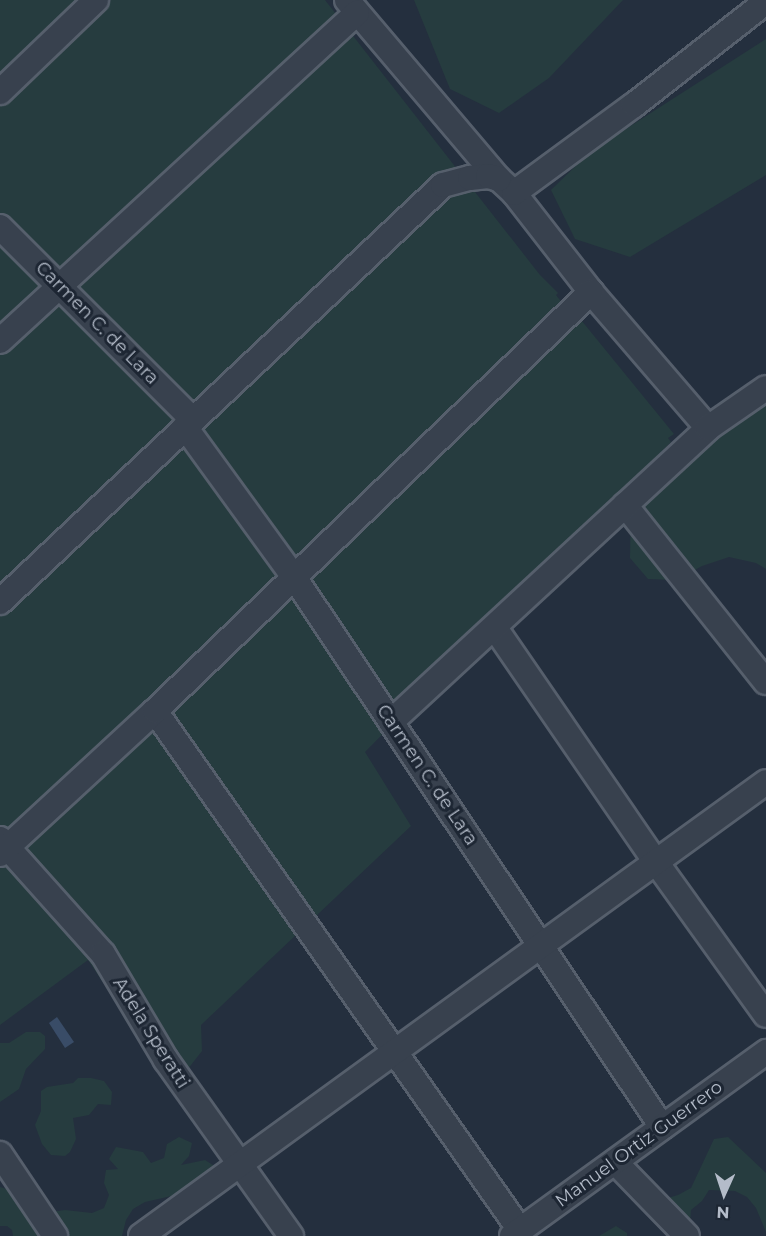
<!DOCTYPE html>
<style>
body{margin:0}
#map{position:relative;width:766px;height:1236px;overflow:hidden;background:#242f3e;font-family:Montserrat,sans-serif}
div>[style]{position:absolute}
.green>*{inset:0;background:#263c3f}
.water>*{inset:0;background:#394c67}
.roads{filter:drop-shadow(2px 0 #565f6c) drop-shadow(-2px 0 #565f6c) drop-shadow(0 2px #565f6c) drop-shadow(0 -2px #565f6c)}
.minor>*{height:24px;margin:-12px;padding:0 12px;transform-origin:12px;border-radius:12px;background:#38414e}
span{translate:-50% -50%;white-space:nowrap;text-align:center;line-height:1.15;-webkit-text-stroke:6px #1d2633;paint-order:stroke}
.street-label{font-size:18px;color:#b4bcc9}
.north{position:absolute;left:694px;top:1164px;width:60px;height:60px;-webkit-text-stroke:4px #1d2633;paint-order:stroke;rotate:183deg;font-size:16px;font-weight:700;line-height:24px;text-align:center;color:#b4bcc9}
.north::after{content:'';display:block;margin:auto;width:21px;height:27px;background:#b4bcc9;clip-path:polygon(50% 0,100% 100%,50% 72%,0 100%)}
</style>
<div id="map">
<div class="green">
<i style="clip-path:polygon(0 0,325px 0,540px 275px,558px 293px,556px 295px,574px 318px,577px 315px,674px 434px,668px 438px,671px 442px,365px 752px,411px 826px,201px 1025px,202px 1051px,184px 1074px,170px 1076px,157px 1072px,129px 1010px,102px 981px,88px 960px,0 1025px)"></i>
<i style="clip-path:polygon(414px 0,623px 0,549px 78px,499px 113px,450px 89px)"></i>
<i style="clip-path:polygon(766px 39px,766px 175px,630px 257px,575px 239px,551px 190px,590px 152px)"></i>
<i style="clip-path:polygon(766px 394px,766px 569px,756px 563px,729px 557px,702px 566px,677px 580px,648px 579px,630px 558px,631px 502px)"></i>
<i style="clip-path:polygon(26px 1032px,40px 1032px,45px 1036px,45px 1049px,26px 1069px,19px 1089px,0 1102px,0 1043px,9px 1043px)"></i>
<i style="clip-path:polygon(78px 1078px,91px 1078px,104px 1081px,112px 1092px,111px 1105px,98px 1104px,89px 1115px,73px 1118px,76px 1139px,70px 1152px,65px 1156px,51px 1155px,42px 1144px,35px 1125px,41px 1111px,41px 1091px,47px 1087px,73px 1083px)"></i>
<i style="clip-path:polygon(179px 1137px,192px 1143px,189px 1156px,181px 1165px,205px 1160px,216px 1167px,202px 1189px,145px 1202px,133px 1209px,126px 1220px,122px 1236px,13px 1236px,12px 1230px,7px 1226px,0 1226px,0 1187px,10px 1190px,17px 1200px,51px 1212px,65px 1210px,92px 1213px,104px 1208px,109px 1195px,104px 1183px,106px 1170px,118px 1169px,109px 1159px,116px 1147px,143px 1152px,151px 1163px,164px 1158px,167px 1144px)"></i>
<i style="clip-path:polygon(728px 1137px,766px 1173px,766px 1232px,756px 1208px,747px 1197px,735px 1191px,709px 1190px,702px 1201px,691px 1210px,690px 1223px,664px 1199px,678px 1195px,691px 1188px,714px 1139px)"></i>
<i style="clip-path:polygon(616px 1226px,627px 1233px,627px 1236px,599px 1236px)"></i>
</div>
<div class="water">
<i style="clip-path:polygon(57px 1017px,74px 1042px,65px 1048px,49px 1023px)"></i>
</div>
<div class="roads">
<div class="minor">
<i style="left:347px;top:0;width:235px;rotate:49.7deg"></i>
<i style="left:499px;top:179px;width:21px;rotate:43deg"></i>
<i style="left:514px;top:193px;width:125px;rotate:52.1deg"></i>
<i style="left:591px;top:292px;width:179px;rotate:49.3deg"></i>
<i style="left:0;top:92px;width:133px;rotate:-43.8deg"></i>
<i style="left:514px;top:193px;width:149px;rotate:-36.3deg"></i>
<i style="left:634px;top:105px;width:167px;rotate:-38deg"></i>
<i style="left:0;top:227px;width:273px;rotate:45deg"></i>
<i style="left:0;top:341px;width:485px;rotate:-42.6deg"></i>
<i style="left:185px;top:427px;width:185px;rotate:54deg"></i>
<i style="left:294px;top:577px;width:662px;rotate:56.21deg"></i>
<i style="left:625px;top:505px;width:226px;rotate:51.5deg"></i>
<i style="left:0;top:602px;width:608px;rotate:-43.27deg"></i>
<i style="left:443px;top:185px;width:28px;rotate:-15deg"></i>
<i style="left:470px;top:178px;width:18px;rotate:-6deg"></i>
<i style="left:488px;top:176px;width:11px;rotate:15deg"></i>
<i style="left:495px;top:628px;width:284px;rotate:55.5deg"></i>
<i style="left:656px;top:862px;width:188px;rotate:54.3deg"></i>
<i style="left:155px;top:711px;width:634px;rotate:54.88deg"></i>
<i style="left:391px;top:722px;width:432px;rotate:-42.8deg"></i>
<i style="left:708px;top:428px;width:70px;rotate:-34.6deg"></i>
<i style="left:0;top:839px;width:154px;rotate:48.2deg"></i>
<i style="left:103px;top:954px;width:123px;rotate:59.3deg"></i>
<i style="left:166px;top:1060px;width:216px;rotate:54.6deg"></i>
<i style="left:0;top:854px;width:211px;rotate:-42.7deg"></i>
<i style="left:155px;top:711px;width:605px;rotate:-43.86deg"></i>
<i style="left:0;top:1154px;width:99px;rotate:56.1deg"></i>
<i style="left:615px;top:1162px;width:103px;rotate:45.8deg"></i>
<i style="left:141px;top:1236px;width:772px;rotate:-35.99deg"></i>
<i style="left:512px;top:1236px;width:314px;rotate:-35.9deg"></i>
</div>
</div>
<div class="street-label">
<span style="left:97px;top:323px;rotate:45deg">Carmen C. de Lara</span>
<span style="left:427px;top:775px;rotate:56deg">Carmen C. de Lara</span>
<span style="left:151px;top:1033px;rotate:58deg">Adela Speratti</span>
<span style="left:639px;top:1144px;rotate:-36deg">Manuel Ortiz Guerrero</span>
</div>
<div class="north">N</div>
</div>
